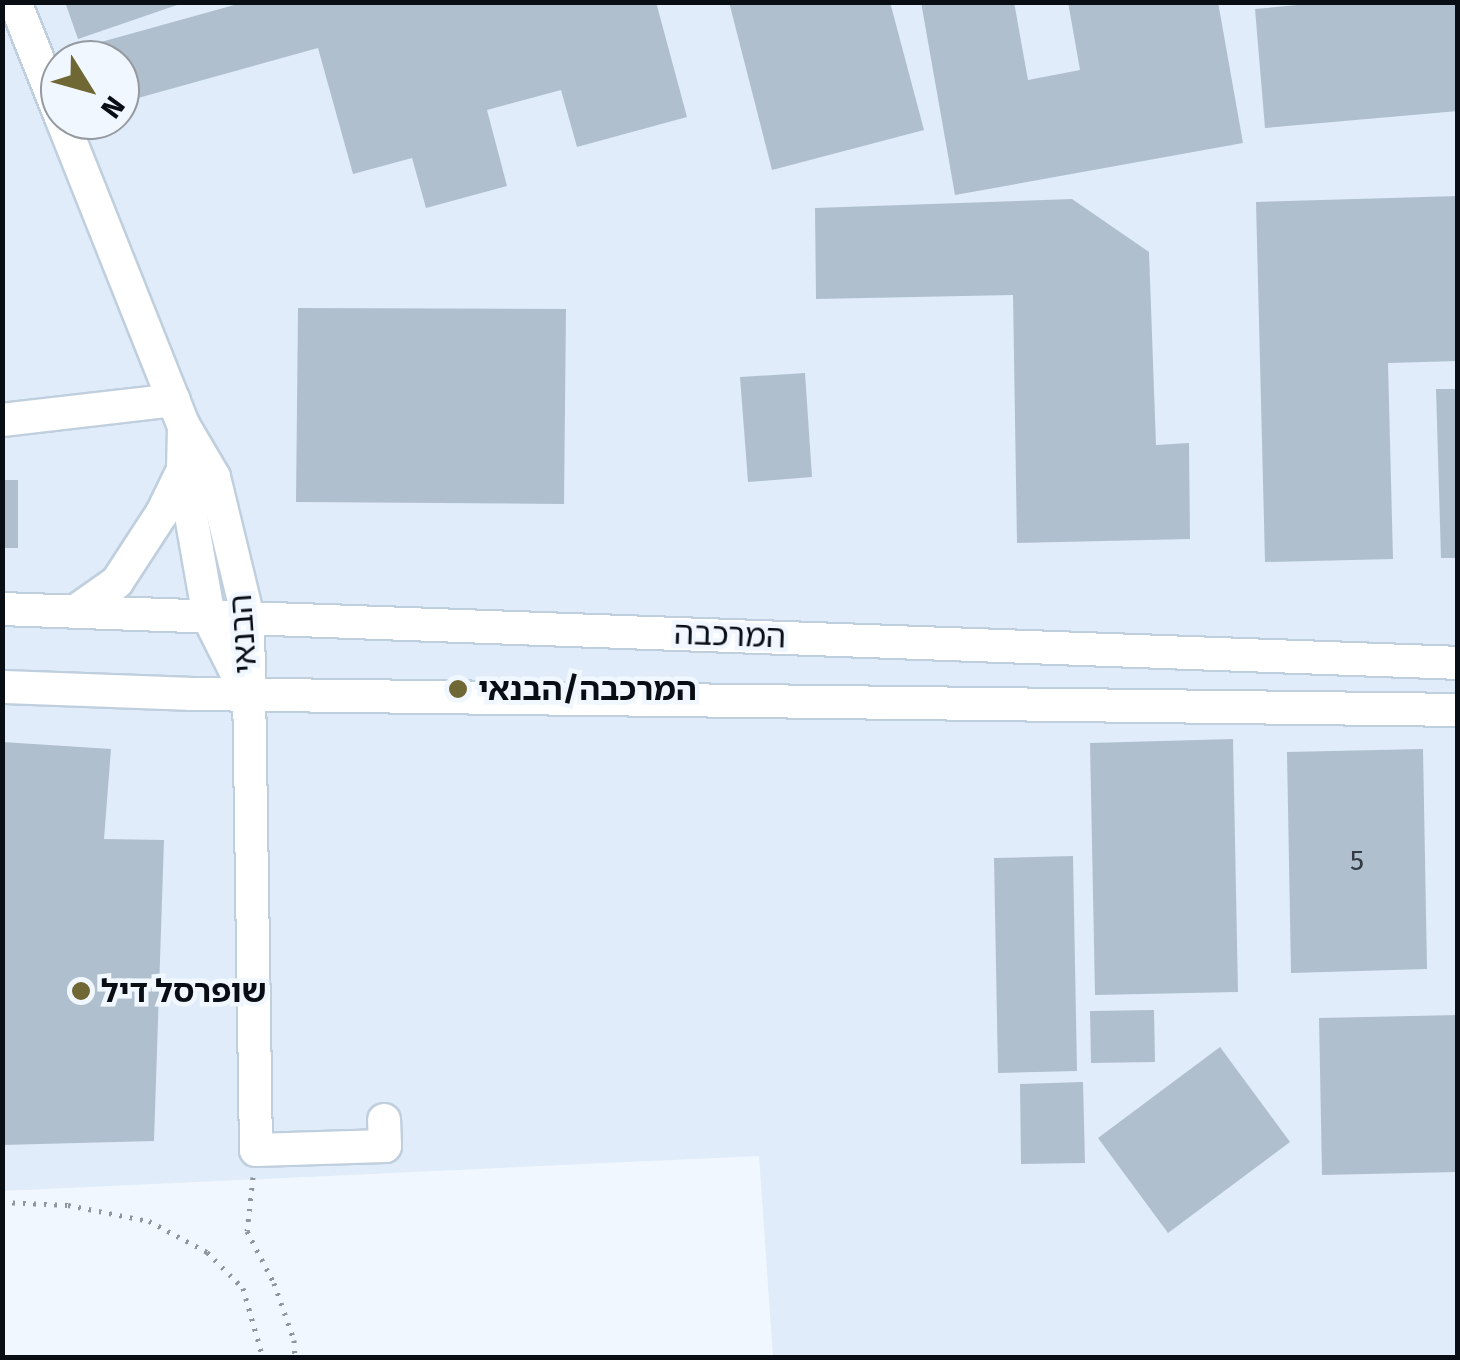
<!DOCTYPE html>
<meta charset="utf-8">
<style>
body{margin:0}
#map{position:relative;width:1460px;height:1360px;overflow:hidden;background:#f1f7fe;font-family:"Fira Sans","Noto Sans Hebrew",sans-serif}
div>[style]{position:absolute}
.built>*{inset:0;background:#e0ecf9}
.building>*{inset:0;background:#b0bfce}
.path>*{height:5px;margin-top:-2.5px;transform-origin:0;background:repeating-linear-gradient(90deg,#90969d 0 2.5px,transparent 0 10.5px)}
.roads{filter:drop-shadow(2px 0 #c0cfde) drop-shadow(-2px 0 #c0cfde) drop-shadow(0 2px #c0cfde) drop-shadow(0 -2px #c0cfde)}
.minor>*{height:32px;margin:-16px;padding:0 16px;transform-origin:16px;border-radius:16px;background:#fff}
.dots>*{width:28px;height:28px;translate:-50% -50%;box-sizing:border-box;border:5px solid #f1f7fe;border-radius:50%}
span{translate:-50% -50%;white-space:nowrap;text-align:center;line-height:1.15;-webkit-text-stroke:9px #f1f7fe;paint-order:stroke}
.number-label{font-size:28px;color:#333a42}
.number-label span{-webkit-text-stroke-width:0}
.street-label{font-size:32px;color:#090e14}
.poi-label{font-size:32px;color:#090e14;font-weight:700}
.left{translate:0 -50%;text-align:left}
.frame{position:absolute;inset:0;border:5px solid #090e14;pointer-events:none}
.north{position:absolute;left:40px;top:40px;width:100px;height:100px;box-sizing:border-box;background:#f1f7fe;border:2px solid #949aa0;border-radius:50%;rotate:127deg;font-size:28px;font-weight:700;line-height:40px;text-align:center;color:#090e14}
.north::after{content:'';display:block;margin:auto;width:35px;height:45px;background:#706834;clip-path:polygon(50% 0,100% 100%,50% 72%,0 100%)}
</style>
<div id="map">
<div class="built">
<i style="clip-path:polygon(evenodd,2px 3px,1457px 3px,1457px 1357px,773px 1357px,759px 1156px,3px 1191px,2px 3px,60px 60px,120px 60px,120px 120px,60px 120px,60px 60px)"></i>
</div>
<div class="building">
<i style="clip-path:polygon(65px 2px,183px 2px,183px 3px,78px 39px)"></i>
<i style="clip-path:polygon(245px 2px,656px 2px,687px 117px,577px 147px,561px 90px,487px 110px,507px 186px,426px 208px,412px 158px,353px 174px,318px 48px,120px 103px,120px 60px,105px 60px,101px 42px)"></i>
<i style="clip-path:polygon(729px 2px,890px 2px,924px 130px,772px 170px)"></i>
<i style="clip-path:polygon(921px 2px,1014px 2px,1028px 80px,1080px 70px,1068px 2px,1218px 2px,1243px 143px,955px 195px)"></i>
<i style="clip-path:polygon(1330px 2px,1458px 2px,1458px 111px,1265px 128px,1255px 9px)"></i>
<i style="clip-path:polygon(1458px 196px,1458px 361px,1388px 363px,1393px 559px,1265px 562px,1256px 202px)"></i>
<i style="clip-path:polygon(1072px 199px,1149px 252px,1156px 445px,1189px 443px,1190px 539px,1017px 543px,1013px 295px,816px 299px,815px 208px)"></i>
<i style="clip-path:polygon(298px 308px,566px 309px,564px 504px,296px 502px)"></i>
<i style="clip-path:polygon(805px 373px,812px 477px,748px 482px,740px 377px)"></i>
<i style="clip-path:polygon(1436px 389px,1458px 389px,1458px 558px,1441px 558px)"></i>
<i style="clip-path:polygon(2px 480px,18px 480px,18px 548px,2px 548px)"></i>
<i style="clip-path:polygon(1233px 739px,1238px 992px,1095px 995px,1090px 743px)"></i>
<i style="clip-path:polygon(2px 742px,111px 749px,104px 839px,164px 840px,154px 1141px,2px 1145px)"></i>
<i style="clip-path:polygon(1423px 749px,1427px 969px,1291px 973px,1287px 752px)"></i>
<i style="clip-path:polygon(1073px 856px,1077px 1071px,998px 1073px,994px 858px)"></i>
<i style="clip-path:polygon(1154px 1010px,1155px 1062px,1091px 1063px,1090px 1011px)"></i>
<i style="clip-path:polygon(1458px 1015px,1458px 1172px,1322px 1175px,1319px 1018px)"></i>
<i style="clip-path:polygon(1220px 1047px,1290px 1142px,1168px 1233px,1098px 1138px)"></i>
<i style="clip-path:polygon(1083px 1082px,1085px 1163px,1021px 1164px,1020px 1084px)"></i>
</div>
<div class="path">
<i style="left:253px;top:1177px;width:54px;rotate:96.3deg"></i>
<i style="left:247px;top:1231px;width:59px;rotate:62.6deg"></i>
<i style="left:274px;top:1283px;width:60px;rotate:70.7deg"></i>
<i style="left:294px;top:1340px;width:18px;rotate:87deg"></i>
<i style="left:2px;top:1202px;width:66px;rotate:2.6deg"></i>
<i style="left:68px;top:1205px;width:83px;rotate:11.2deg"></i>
<i style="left:149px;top:1221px;width:66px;rotate:28.1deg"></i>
<i style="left:207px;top:1252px;width:51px;rotate:45deg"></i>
<i style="left:243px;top:1288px;width:73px;rotate:74.1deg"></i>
</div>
<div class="roads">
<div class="minor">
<i style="left:15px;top:2px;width:122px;rotate:68.3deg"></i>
<i style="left:62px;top:120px;width:329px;rotate:68.3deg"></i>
<i style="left:184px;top:426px;width:59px;rotate:59.5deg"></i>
<i style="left:214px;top:477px;width:145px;rotate:76.4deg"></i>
<i style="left:248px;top:618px;width:532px;rotate:89.14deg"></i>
<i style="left:256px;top:1150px;width:129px;rotate:-1.8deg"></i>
<i style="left:385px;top:1146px;width:26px;rotate:-92deg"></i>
<i style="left:2px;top:420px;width:173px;rotate:-6.6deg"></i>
<i style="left:184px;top:426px;width:44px;rotate:91.3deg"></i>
<i style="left:183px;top:470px;width:150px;rotate:80deg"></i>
<i style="left:209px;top:618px;width:80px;rotate:63.4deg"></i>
<i style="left:2px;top:609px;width:1457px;rotate:2.12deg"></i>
<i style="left:77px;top:610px;width:49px;rotate:-35deg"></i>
<i style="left:117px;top:582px;width:82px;rotate:-56.9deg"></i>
<i style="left:162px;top:513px;width:48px;rotate:-64deg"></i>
<i style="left:2px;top:687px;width:189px;rotate:2.1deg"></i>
<i style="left:191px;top:694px;width:1267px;rotate:0.72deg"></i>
</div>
</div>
<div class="dots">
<i style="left:458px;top:689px;background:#706834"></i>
<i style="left:81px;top:991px;background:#706834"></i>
</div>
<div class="number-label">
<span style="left:1357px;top:861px">5</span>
</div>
<div class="street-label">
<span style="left:243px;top:634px;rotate:-94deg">הבנאי</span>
<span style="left:730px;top:635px;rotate:2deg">המרכבה</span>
</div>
<div class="poi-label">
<span class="left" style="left:478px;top:689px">המרכבה/הבנאי</span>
<span class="left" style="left:101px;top:991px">שופרסל דיל</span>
</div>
<div class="frame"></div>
<div class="north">N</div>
</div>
